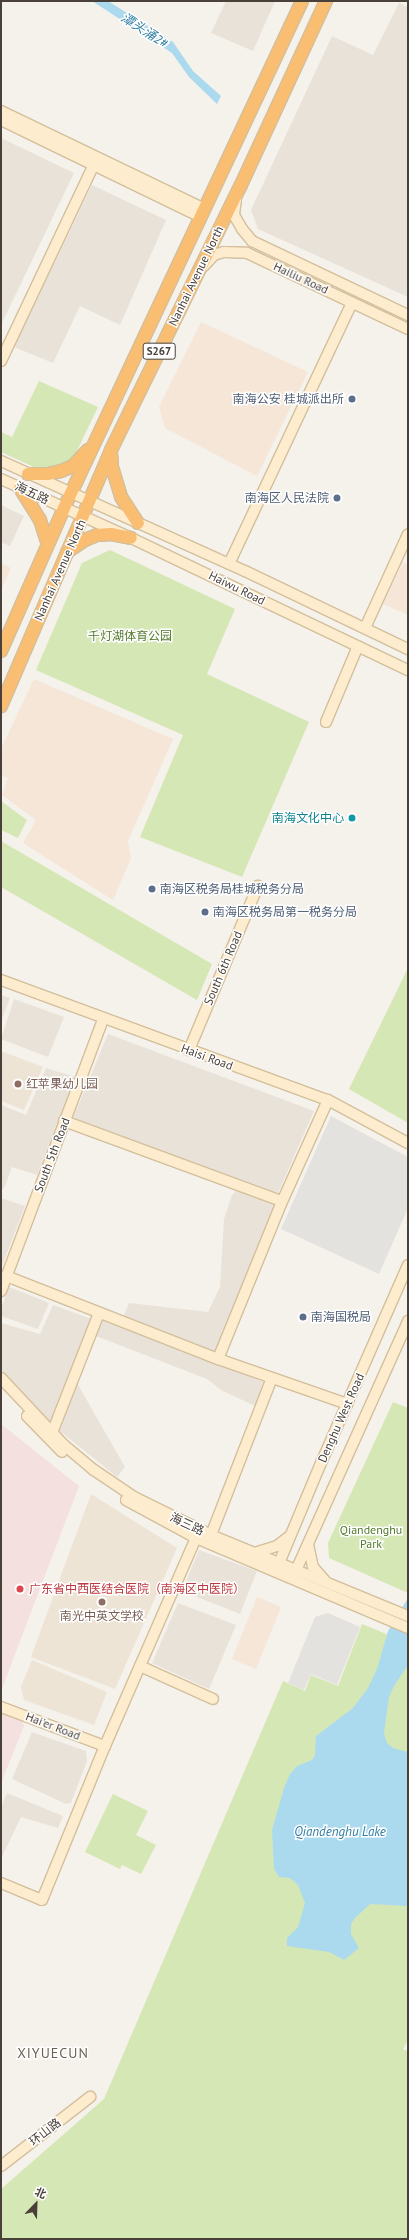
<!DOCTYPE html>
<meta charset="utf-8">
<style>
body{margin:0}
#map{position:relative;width:409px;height:2240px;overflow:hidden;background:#f5f1eb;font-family:"PT Sans","Noto Sans SC",sans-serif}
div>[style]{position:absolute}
.residential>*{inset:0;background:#e9e2d9}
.commercial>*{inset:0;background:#f5e6d8}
.education>*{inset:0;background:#ede4d6}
.medical>*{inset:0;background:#f5e0e0}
.green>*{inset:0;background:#d6e7b6}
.parking>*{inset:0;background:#e4e2df}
.water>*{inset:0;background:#abdaef}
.roads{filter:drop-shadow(1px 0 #d3bf9c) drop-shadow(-1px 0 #d3bf9c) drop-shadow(0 1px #d3bf9c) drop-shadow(0 -1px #d3bf9c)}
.secondary>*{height:10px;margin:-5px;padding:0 5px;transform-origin:5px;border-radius:5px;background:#fdeccd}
.highway>*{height:12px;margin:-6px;padding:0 6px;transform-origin:6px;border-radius:6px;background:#f9be72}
.dots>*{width:11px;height:11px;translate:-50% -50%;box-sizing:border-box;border:2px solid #fff;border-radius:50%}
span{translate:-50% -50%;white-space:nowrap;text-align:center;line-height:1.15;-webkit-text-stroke:3px #fff;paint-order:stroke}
.shield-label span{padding:1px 3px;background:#fff;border:1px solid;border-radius:3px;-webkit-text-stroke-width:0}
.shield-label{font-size:11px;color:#494139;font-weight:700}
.street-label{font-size:12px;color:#494139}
.service-label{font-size:12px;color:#4e5e75}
.right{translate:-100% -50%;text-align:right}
.left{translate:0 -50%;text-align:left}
.park-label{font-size:12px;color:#527a2d}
.culture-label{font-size:12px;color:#0d838f}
.education-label{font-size:12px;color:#785e54}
.health-label{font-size:12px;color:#be3a42}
.water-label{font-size:13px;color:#307ea3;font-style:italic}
.quarter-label{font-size:14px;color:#6c5e50;letter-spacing:1px}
.frame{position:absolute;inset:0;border:2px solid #494139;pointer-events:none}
.north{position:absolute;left:16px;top:2184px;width:40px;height:40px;-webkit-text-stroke:3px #fff;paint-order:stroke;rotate:23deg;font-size:11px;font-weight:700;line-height:16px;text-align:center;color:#494139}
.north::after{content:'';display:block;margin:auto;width:14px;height:18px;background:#494139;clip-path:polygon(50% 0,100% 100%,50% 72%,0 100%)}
</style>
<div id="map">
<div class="residential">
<i style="clip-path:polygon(226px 1px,275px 1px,253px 51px,211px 33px)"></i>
<i style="clip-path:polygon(399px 3px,408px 7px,408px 297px,258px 229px,251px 210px,332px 36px,373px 55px)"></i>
<i style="clip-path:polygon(1px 138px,74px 173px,1px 325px)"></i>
<i style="clip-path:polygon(92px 185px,166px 220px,120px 325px,80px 306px,53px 363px,14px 347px)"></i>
<i style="clip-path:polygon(1px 505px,24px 516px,10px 546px,1px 542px)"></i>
<i style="clip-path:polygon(1px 995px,10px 998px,1px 1021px)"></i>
<i style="clip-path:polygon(14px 999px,64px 1017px,48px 1057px,1px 1039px)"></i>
<i style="clip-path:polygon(108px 1034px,314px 1111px,278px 1193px,73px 1118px)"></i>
<i style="clip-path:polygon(46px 1068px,75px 1077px,37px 1175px,12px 1167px,4px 1189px,1px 1188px,1px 1105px,26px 1115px)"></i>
<i style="clip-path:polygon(237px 1190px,273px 1203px,278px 1209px,217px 1354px,122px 1320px,129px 1303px,208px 1312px,220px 1287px,224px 1219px,232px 1195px)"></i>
<i style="clip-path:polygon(1px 1198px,25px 1206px,1px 1269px)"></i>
<i style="clip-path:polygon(9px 1287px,49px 1303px,38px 1329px,1px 1316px,1px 1309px)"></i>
<i style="clip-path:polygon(53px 1305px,94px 1320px,48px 1432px,1px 1375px,1px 1323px,40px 1334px)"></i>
<i style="clip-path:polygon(102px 1318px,263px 1382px,256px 1404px,253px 1405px,221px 1390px,207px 1379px,96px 1336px)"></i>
<i style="clip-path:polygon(77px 1383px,125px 1467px,117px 1477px,60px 1431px)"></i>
<i style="clip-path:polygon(199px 1550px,257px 1571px,240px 1614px,182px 1591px)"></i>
<i style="clip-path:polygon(178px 1603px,236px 1625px,209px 1689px,152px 1663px)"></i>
<i style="clip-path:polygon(32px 1732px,86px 1751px,87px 1761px,71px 1803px,66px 1804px,12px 1779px)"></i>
<i style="clip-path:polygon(7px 1793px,63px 1816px,58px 1828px,21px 1817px,1px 1859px,1px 1808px)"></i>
</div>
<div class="commercial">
<i style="clip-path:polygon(201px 322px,308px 372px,257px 476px,165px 428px,159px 407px)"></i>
<i style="clip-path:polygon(403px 562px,408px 565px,408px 615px,383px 604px)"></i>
<i style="clip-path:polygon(1px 563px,11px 568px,1px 590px)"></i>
<i style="clip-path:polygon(34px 679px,173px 739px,128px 841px,131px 858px,113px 900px,23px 843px,36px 820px,2px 795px,8px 778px,1px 775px,1px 749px)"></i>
<i style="clip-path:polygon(257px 1597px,281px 1607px,256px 1669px,232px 1659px)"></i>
</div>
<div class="education">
<i style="clip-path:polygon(1px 1051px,43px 1067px,24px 1110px,1px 1101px)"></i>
<i style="clip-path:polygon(91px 1494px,177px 1548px,115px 1689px,31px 1657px)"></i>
<i style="clip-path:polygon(32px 1660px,107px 1692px,94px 1725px,24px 1700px,21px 1687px)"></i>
</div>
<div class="medical">
<i style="clip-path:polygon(1px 1424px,79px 1486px,1px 1691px)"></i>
<i style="clip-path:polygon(1px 1713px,22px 1721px,24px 1726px,1px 1783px)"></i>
</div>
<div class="green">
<i style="clip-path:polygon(39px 381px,98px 407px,75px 455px,62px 466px,38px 469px,1px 452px,1px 432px,12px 437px)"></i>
<i style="clip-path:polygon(110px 550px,235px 609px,207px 674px,309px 722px,242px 877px,140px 837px,183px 735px,36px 670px,82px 563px)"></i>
<i style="clip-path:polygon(1px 801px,27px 820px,18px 838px,1px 830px)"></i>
<i style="clip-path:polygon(1px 841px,212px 964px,197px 1000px,1px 887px)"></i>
<i style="clip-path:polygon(408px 968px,408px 1123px,349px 1089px)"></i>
<i style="clip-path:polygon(393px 1402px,408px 1408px,408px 1593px,329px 1558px,328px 1543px)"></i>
<i style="clip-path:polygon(362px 1624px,408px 1643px,408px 2040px,403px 2049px,408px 2051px,408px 2239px,1px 2239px,1px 2189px,104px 2099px,283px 1681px,305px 1691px,311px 1675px,338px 1686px)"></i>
<i style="clip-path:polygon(113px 1794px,148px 1811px,136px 1835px,156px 1845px,141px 1874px,122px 1865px,120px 1869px,85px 1852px)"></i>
</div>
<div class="parking">
<i style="clip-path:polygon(331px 1116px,408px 1157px,408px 1208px,379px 1274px,281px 1229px)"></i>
<i style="clip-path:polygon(328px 1613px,360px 1627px,337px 1685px,311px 1674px,304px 1690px,288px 1683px,315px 1617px)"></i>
</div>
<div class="water">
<i style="clip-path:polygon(92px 1px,108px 1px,173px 42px,193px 71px,221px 96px,217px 104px,189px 77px,172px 53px)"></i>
<i style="clip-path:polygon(408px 1598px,408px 1665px,394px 1686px,389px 1697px,384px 1733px,387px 1743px,393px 1748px,408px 1752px,408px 1906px,370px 1904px,355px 1918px,351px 1924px,351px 1934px,359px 1948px,344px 1960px,329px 1952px,287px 1946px,287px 1938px,298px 1927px,305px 1903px,298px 1885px,290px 1878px,279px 1877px,274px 1869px,272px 1830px,284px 1788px,290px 1774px,297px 1766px,312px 1760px,315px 1755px,316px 1736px,353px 1708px,368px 1688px,377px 1669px,388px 1631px)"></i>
</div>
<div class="roads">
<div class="secondary">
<i style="left:1px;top:111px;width:226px;rotate:25.7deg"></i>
<i style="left:1px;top:120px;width:222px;rotate:25.9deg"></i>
<i style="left:236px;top:200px;width:15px;rotate:98deg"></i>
<i style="left:234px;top:215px;width:16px;rotate:60deg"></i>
<i style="left:242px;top:229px;width:16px;rotate:50deg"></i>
<i style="left:252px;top:241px;width:173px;rotate:25.4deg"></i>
<i style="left:204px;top:266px;width:15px;rotate:-48deg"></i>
<i style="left:214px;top:255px;width:10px;rotate:-17deg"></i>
<i style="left:224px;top:252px;width:23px;rotate:2deg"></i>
<i style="left:247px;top:253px;width:178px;rotate:25.3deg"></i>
<i style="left:1px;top:361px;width:218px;rotate:-64.7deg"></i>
<i style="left:1px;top:461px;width:268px;rotate:24.3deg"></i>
<i style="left:245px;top:571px;width:181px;rotate:25.6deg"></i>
<i style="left:1px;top:479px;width:143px;rotate:24.4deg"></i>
<i style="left:131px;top:538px;width:307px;rotate:25.5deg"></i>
<i style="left:229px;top:564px;width:289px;rotate:-64.8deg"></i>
<i style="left:365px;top:628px;width:103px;rotate:-65.4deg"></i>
<i style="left:326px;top:722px;width:82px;rotate:-67.2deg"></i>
<i style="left:1px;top:980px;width:348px;rotate:20.2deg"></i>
<i style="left:328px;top:1100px;width:91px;rotate:28.3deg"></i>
<i style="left:189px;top:1050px;width:178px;rotate:-67.2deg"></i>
<i style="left:64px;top:1121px;width:232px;rotate:20.2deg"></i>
<i style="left:6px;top:1276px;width:228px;rotate:21.4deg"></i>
<i style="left:218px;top:1359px;width:137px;rotate:19.2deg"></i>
<i style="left:1px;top:1291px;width:290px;rotate:-69.4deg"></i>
<i style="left:218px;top:1359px;width:167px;rotate:-67.9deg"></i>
<i style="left:281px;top:1204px;width:114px;rotate:-65.7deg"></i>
<i style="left:1px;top:1378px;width:92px;rotate:46.8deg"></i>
<i style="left:64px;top:1445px;width:39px;rotate:40deg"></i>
<i style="left:94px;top:1470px;width:48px;rotate:34deg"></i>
<i style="left:134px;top:1497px;width:86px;rotate:26.3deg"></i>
<i style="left:211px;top:1535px;width:213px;rotate:22.4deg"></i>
<i style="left:27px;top:1416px;width:50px;rotate:45.8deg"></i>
<i style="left:52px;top:1433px;width:129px;rotate:-68.6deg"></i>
<i style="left:126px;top:1500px;width:80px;rotate:28.5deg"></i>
<i style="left:196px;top:1538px;width:230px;rotate:23deg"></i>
<i style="left:211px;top:1535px;width:168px;rotate:-68.8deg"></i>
<i style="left:308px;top:1544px;width:24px;rotate:78deg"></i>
<i style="left:313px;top:1567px;width:18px;rotate:49deg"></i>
<i style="left:254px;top:1553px;width:24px;rotate:-17deg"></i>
<i style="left:277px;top:1546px;width:16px;rotate:-38deg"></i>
<i style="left:277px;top:1568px;width:114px;rotate:-67.3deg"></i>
<i style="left:321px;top:1463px;width:216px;rotate:-66.3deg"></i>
<i style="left:293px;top:1577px;width:281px;rotate:-65.8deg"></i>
<i style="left:140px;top:1666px;width:80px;rotate:24.3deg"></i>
<i style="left:1px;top:1707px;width:111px;rotate:20.6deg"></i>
<i style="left:1px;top:1883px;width:44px;rotate:22.5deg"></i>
<i style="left:42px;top:1900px;width:166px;rotate:-67.8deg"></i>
<i style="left:105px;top:1746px;width:227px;rotate:-66.4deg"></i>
<i style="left:1px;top:2166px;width:113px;rotate:-37.8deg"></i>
</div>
<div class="highway">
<i style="left:111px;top:453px;width:14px;rotate:86deg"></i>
<i style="left:112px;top:467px;width:31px;rotate:73deg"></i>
<i style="left:121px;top:497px;width:31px;rotate:57deg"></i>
<i style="left:28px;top:474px;width:20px"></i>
<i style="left:48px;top:474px;width:13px;rotate:-13deg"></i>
<i style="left:61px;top:471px;width:13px;rotate:-23deg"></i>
<i style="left:73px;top:466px;width:22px;rotate:-47deg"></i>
<i style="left:20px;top:488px;width:38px;rotate:58deg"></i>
<i style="left:40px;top:520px;width:25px;rotate:72deg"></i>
<i style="left:67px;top:552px;width:22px;rotate:-34deg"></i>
<i style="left:85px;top:540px;width:13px;rotate:-23deg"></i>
<i style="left:97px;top:535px;width:14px;rotate:-4deg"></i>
<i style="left:111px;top:534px;width:20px;rotate:11deg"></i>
<i style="left:1px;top:651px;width:156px;rotate:-66.2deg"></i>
<i style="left:64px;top:508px;width:560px;rotate:-64.85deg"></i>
<i style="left:1px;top:706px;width:279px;rotate:-66.7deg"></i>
<i style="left:111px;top:450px;width:293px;rotate:-63.9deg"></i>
<i style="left:240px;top:187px;width:205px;rotate:-65.2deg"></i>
</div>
</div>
<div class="dots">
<i style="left:352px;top:399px;background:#5c6f8a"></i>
<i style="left:337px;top:498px;background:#5c6f8a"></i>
<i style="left:352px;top:818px;background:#0f9aa8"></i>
<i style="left:152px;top:889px;background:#5c6f8a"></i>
<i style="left:205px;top:912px;background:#5c6f8a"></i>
<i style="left:18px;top:1084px;background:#8d6e63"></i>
<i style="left:303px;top:1317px;background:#5c6f8a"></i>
<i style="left:20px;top:1589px;background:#e0444e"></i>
<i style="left:102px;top:1602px;background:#8d6e63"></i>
</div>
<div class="shield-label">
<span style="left:159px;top:351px">S267</span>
</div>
<div class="street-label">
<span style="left:196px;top:276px;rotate:-64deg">Nanhai Avenue North</span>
<span style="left:301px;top:278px;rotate:25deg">Hailiu Road</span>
<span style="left:32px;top:493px;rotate:25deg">海五路</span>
<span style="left:60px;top:570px;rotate:-66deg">Nanhai Avenue North</span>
<span style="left:237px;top:588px;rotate:26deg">Haiwu Road</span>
<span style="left:223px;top:968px;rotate:-67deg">South 6th Road</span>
<span style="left:207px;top:1057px;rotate:20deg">Haisi Road</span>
<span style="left:52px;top:1155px;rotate:-69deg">South 5th Road</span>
<span style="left:341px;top:1418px;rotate:-66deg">Denghu West Road</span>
<span style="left:187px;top:1524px;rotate:25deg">海三路</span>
<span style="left:53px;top:1726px;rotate:21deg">Hai'er Road</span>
<span style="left:45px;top:2132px;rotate:-38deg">环山路</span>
</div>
<div class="service-label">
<span class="right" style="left:344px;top:399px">南海公安 桂城派出所</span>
<span class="right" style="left:329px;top:498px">南海区人民法院</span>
<span class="left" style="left:160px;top:889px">南海区税务局桂城税务分局</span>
<span class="left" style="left:213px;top:912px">南海区税务局第一税务分局</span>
<span class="left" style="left:311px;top:1317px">南海国税局</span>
</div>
<div class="park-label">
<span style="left:130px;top:636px">千灯湖体育公园</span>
<span style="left:371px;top:1537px">Qiandenghu<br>Park</span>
</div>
<div class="culture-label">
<span class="right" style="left:344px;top:818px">南海文化中心</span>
</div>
<div class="education-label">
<span class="left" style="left:26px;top:1084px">红苹果幼儿园</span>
<span style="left:102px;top:1616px">南光中英文学校</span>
</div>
<div class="health-label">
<span class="left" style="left:29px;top:1589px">广东省中西医结合医院（南海区中医院）</span>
</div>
<div class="water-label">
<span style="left:144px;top:31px;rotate:33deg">潭头涌2#</span>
<span style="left:340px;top:1832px">Qiandenghu Lake</span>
</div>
<div class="quarter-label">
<span style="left:53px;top:2053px">XIYUECUN</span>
</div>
<div class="frame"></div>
<div class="north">北</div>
</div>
